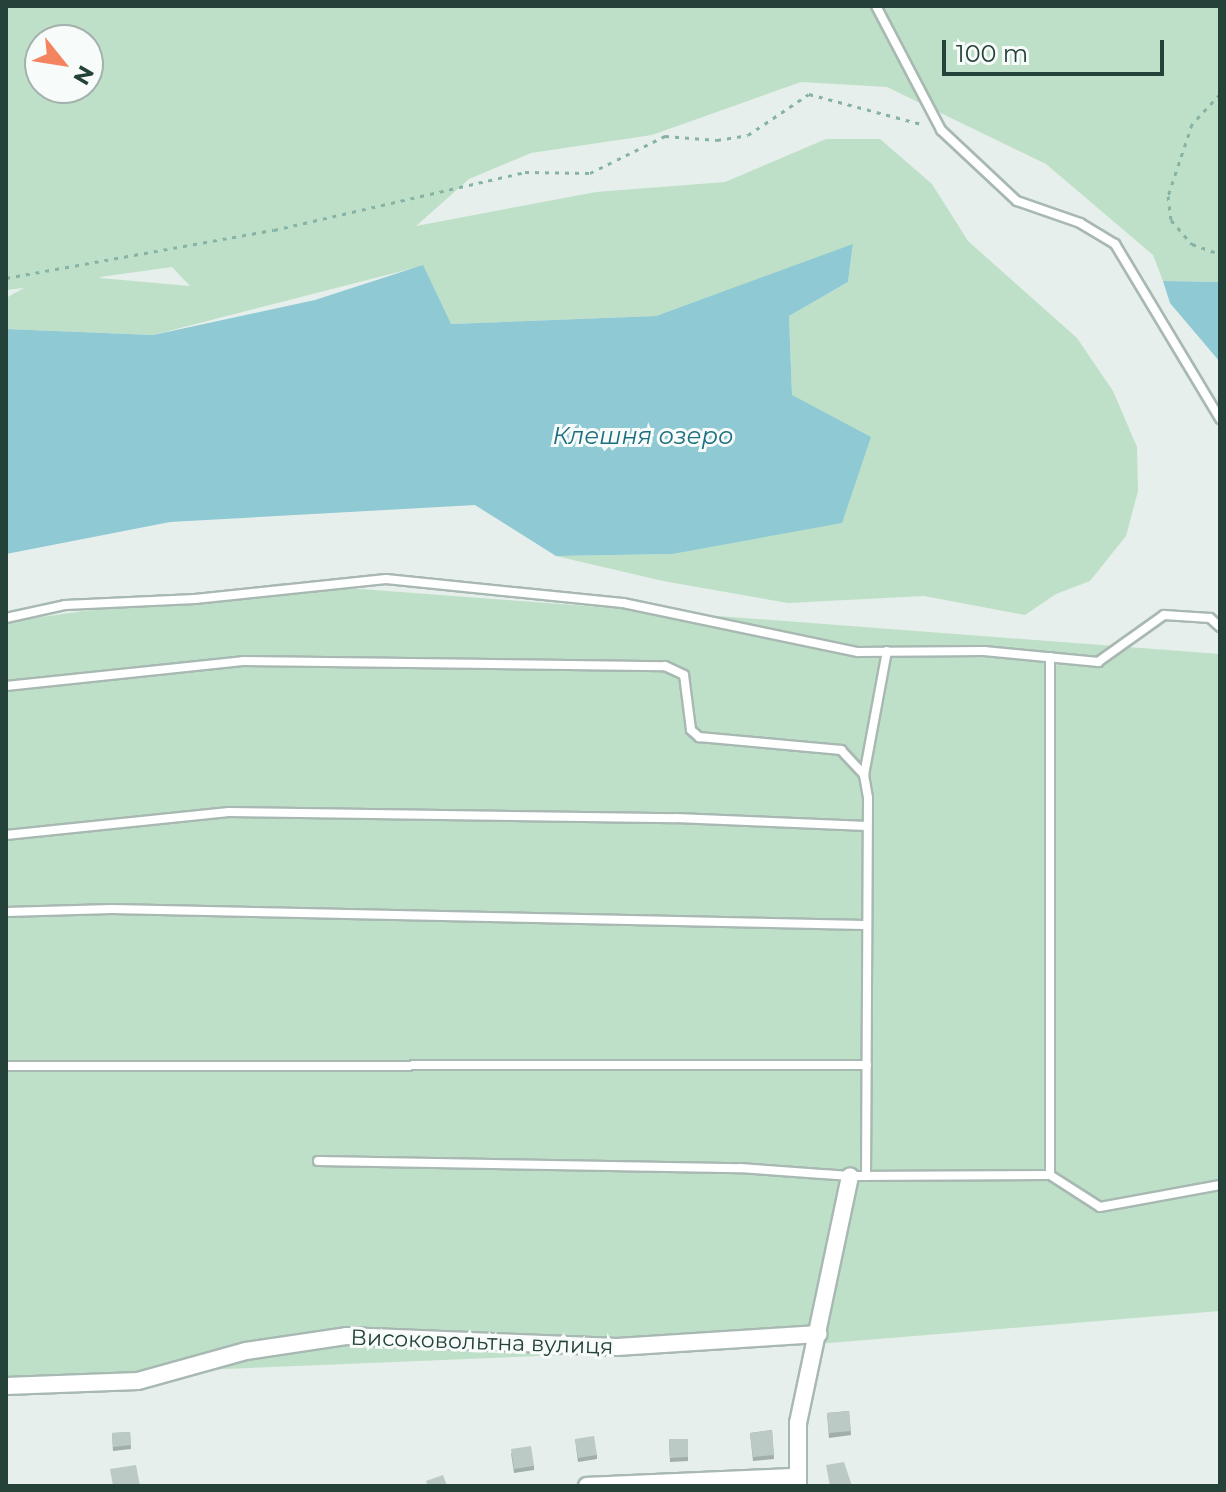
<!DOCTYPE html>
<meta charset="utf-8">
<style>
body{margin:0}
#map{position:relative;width:1226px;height:1492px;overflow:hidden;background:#e6efeb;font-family:Montserrat,sans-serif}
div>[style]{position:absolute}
.green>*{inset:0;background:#bfe0c8}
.water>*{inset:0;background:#8ec9d4}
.path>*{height:3px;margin-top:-1.5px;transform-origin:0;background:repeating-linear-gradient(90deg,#86b3a5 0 4px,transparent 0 10px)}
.roads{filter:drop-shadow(2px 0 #a8b8b2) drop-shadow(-2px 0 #a8b8b2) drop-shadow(0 2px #a8b8b2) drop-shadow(0 -2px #a8b8b2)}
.lane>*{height:8px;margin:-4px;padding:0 4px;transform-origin:4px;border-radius:4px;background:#fff}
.street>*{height:16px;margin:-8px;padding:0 8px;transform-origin:8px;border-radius:8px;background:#fff}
.wall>*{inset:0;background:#a1aea9}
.building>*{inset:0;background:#bbcac4}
span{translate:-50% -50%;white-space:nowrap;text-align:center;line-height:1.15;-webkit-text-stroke:6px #f7fbf9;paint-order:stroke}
.street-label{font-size:22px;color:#24423a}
.water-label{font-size:24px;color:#1c6f80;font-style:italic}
.frame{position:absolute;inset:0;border:8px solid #24423a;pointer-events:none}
.north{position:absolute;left:24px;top:24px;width:80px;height:80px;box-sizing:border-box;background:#f7fbf9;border:2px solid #a3b1ad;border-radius:50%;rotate:120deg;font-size:22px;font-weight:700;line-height:32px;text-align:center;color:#24423a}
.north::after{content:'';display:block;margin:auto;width:28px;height:36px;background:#f4845f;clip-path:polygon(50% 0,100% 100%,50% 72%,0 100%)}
.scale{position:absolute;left:942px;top:40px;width:222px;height:36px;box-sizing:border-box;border:4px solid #24423a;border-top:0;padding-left:10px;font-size:24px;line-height:28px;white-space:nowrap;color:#24423a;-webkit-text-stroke:6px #f7fbf9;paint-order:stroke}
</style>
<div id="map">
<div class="green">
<i style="clip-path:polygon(evenodd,6px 6px,1220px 6px,1220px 282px,1163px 281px,1153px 255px,1046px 164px,887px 87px,801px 82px,652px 135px,531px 153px,469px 179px,416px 226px,596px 192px,725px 182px,826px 139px,880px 139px,932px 184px,968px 241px,1077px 338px,1113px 391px,1137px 447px,1138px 491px,1126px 536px,1090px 581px,1056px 594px,1025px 615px,924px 596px,788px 603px,663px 581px,556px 556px,672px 554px,792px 395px,789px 316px,848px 282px,853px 245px,656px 316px,450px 324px,422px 266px,153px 335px,6px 329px,6px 298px,24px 288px,6px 290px,6px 6px,40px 40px,88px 40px,88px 88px,40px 88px,40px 40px,6px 6px,172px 267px,190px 286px,100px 278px,100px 277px,172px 267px)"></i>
<i style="clip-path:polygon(282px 583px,1220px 654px,1220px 1311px,805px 1345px,6px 1378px,6px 622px)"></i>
</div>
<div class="water">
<i style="clip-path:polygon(853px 244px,848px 282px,789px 316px,792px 395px,871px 437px,842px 523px,672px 554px,556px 556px,475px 505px,170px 522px,6px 554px,6px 329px,153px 335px,315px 300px,423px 265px,451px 324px,656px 316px)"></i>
<i style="clip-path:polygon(1163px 281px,1220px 282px,1220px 362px,1170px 303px)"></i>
</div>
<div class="path">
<i style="left:1220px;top:94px;width:41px;rotate:133deg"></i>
<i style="left:1192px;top:124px;width:76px;rotate:108.4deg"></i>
<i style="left:1168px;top:196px;width:24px;rotate:83deg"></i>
<i style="left:1171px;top:220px;width:32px;rotate:49deg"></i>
<i style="left:1192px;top:244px;width:30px;rotate:20deg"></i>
<i style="left:6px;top:278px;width:272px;rotate:-10.2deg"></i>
<i style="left:274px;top:230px;width:258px;rotate:-13deg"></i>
<i style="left:525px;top:172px;width:65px;rotate:0.9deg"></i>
<i style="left:590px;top:173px;width:84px;rotate:-26.3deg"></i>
<i style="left:665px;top:136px;width:52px;rotate:4.4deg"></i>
<i style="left:717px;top:140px;width:31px;rotate:-9deg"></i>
<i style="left:748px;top:135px;width:73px;rotate:-33.9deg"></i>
<i style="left:809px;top:94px;width:120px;rotate:15deg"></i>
</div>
<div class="roads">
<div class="lane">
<i style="left:876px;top:6px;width:140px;rotate:62.3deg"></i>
<i style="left:941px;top:130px;width:104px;rotate:43.1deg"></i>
<i style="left:1017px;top:201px;width:67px;rotate:19.2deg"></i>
<i style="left:1080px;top:223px;width:41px;rotate:31deg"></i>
<i style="left:1115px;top:244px;width:204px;rotate:59deg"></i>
<i style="left:6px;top:618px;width:60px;rotate:-12.4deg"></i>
<i style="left:65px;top:605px;width:130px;rotate:-2.6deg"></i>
<i style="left:195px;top:599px;width:192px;rotate:-6deg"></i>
<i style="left:386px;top:579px;width:238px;rotate:5.8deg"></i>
<i style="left:623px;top:603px;width:240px;rotate:11.8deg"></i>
<i style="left:858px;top:652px;width:126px;rotate:-0.5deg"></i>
<i style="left:984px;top:651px;width:115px;rotate:5.5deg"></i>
<i style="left:1098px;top:662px;width:81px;rotate:-35.5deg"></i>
<i style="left:1164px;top:615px;width:46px;rotate:3.7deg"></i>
<i style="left:1210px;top:618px;width:13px;rotate:42deg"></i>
<i style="left:1050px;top:657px;width:518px;rotate:90deg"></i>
<i style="left:6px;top:686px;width:238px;rotate:-6deg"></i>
<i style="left:243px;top:661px;width:422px;rotate:0.7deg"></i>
<i style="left:665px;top:666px;width:21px;rotate:25deg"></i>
<i style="left:684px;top:675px;width:55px;rotate:82.7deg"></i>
<i style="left:691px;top:730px;width:11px;rotate:41deg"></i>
<i style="left:699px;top:737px;width:143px;rotate:5.2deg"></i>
<i style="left:841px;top:750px;width:34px;rotate:47deg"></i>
<i style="left:864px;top:775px;width:23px;rotate:80deg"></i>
<i style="left:868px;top:798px;width:378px;rotate:90.3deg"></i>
<i style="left:864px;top:775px;width:126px;rotate:-79.5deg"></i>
<i style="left:6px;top:835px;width:224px;rotate:-5.9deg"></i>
<i style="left:229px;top:812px;width:447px;rotate:0.8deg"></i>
<i style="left:676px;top:818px;width:191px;rotate:2.4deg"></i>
<i style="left:6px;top:912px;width:106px;rotate:-1.6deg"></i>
<i style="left:112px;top:909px;width:753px;rotate:1.22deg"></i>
<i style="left:6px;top:1066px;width:861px;rotate:-0.07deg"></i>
<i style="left:318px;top:1161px;width:422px;rotate:1deg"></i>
<i style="left:740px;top:1168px;width:110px;rotate:4.2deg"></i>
<i style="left:850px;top:1176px;width:200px;rotate:-0.3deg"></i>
<i style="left:1050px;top:1175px;width:59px;rotate:32.6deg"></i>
<i style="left:1100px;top:1207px;width:122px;rotate:-10.4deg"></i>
</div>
<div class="street">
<i style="left:6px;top:1386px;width:132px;rotate:-2.2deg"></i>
<i style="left:138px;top:1381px;width:112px;rotate:-15.5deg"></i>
<i style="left:246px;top:1351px;width:101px;rotate:-8.5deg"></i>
<i style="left:346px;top:1336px;width:271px;rotate:2.3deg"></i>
<i style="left:617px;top:1347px;width:202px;rotate:-3.7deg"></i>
<i style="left:587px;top:1486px;width:209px;rotate:-2.5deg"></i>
<i style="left:798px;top:1486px;width:63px;rotate:-90deg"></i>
<i style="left:798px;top:1423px;width:252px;rotate:-78.1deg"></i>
</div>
</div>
<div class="wall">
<i style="clip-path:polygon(849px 1411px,851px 1435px,829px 1438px,827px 1413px)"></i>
<i style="clip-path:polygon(772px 1430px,774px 1459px,753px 1461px,750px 1433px)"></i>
<i style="clip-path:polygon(130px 1432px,131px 1449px,113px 1451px,112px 1433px)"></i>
<i style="clip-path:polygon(575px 1439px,597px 1455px,597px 1459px,578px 1462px)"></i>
<i style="clip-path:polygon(669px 1439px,688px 1439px,688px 1461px,670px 1462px)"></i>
<i style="clip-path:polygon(511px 1453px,534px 1466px,534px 1470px,514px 1473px)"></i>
</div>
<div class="building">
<i style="clip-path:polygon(849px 1411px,851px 1431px,829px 1433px,827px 1413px)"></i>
<i style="clip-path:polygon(772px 1430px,774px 1455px,753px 1457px,750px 1433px)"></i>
<i style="clip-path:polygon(130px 1432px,131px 1445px,113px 1447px,112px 1433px)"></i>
<i style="clip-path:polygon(594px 1436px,597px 1455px,578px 1458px,575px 1439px)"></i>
<i style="clip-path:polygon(669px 1439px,688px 1439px,688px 1457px,670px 1458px)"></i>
<i style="clip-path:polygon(531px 1446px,534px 1466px,514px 1469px,511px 1449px)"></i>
<i style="clip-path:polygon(844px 1462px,852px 1486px,830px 1486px,826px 1465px)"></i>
<i style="clip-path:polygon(136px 1465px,140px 1486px,113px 1486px,110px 1469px)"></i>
<i style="clip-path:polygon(443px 1475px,447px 1486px,428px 1486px,426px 1481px)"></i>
</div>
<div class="street-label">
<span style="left:482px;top:1342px;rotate:2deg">Високовольтна вулиця</span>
</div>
<div class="water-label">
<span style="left:643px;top:436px">Клешня озеро</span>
</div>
<div class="frame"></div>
<div class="north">N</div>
<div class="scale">100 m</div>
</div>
